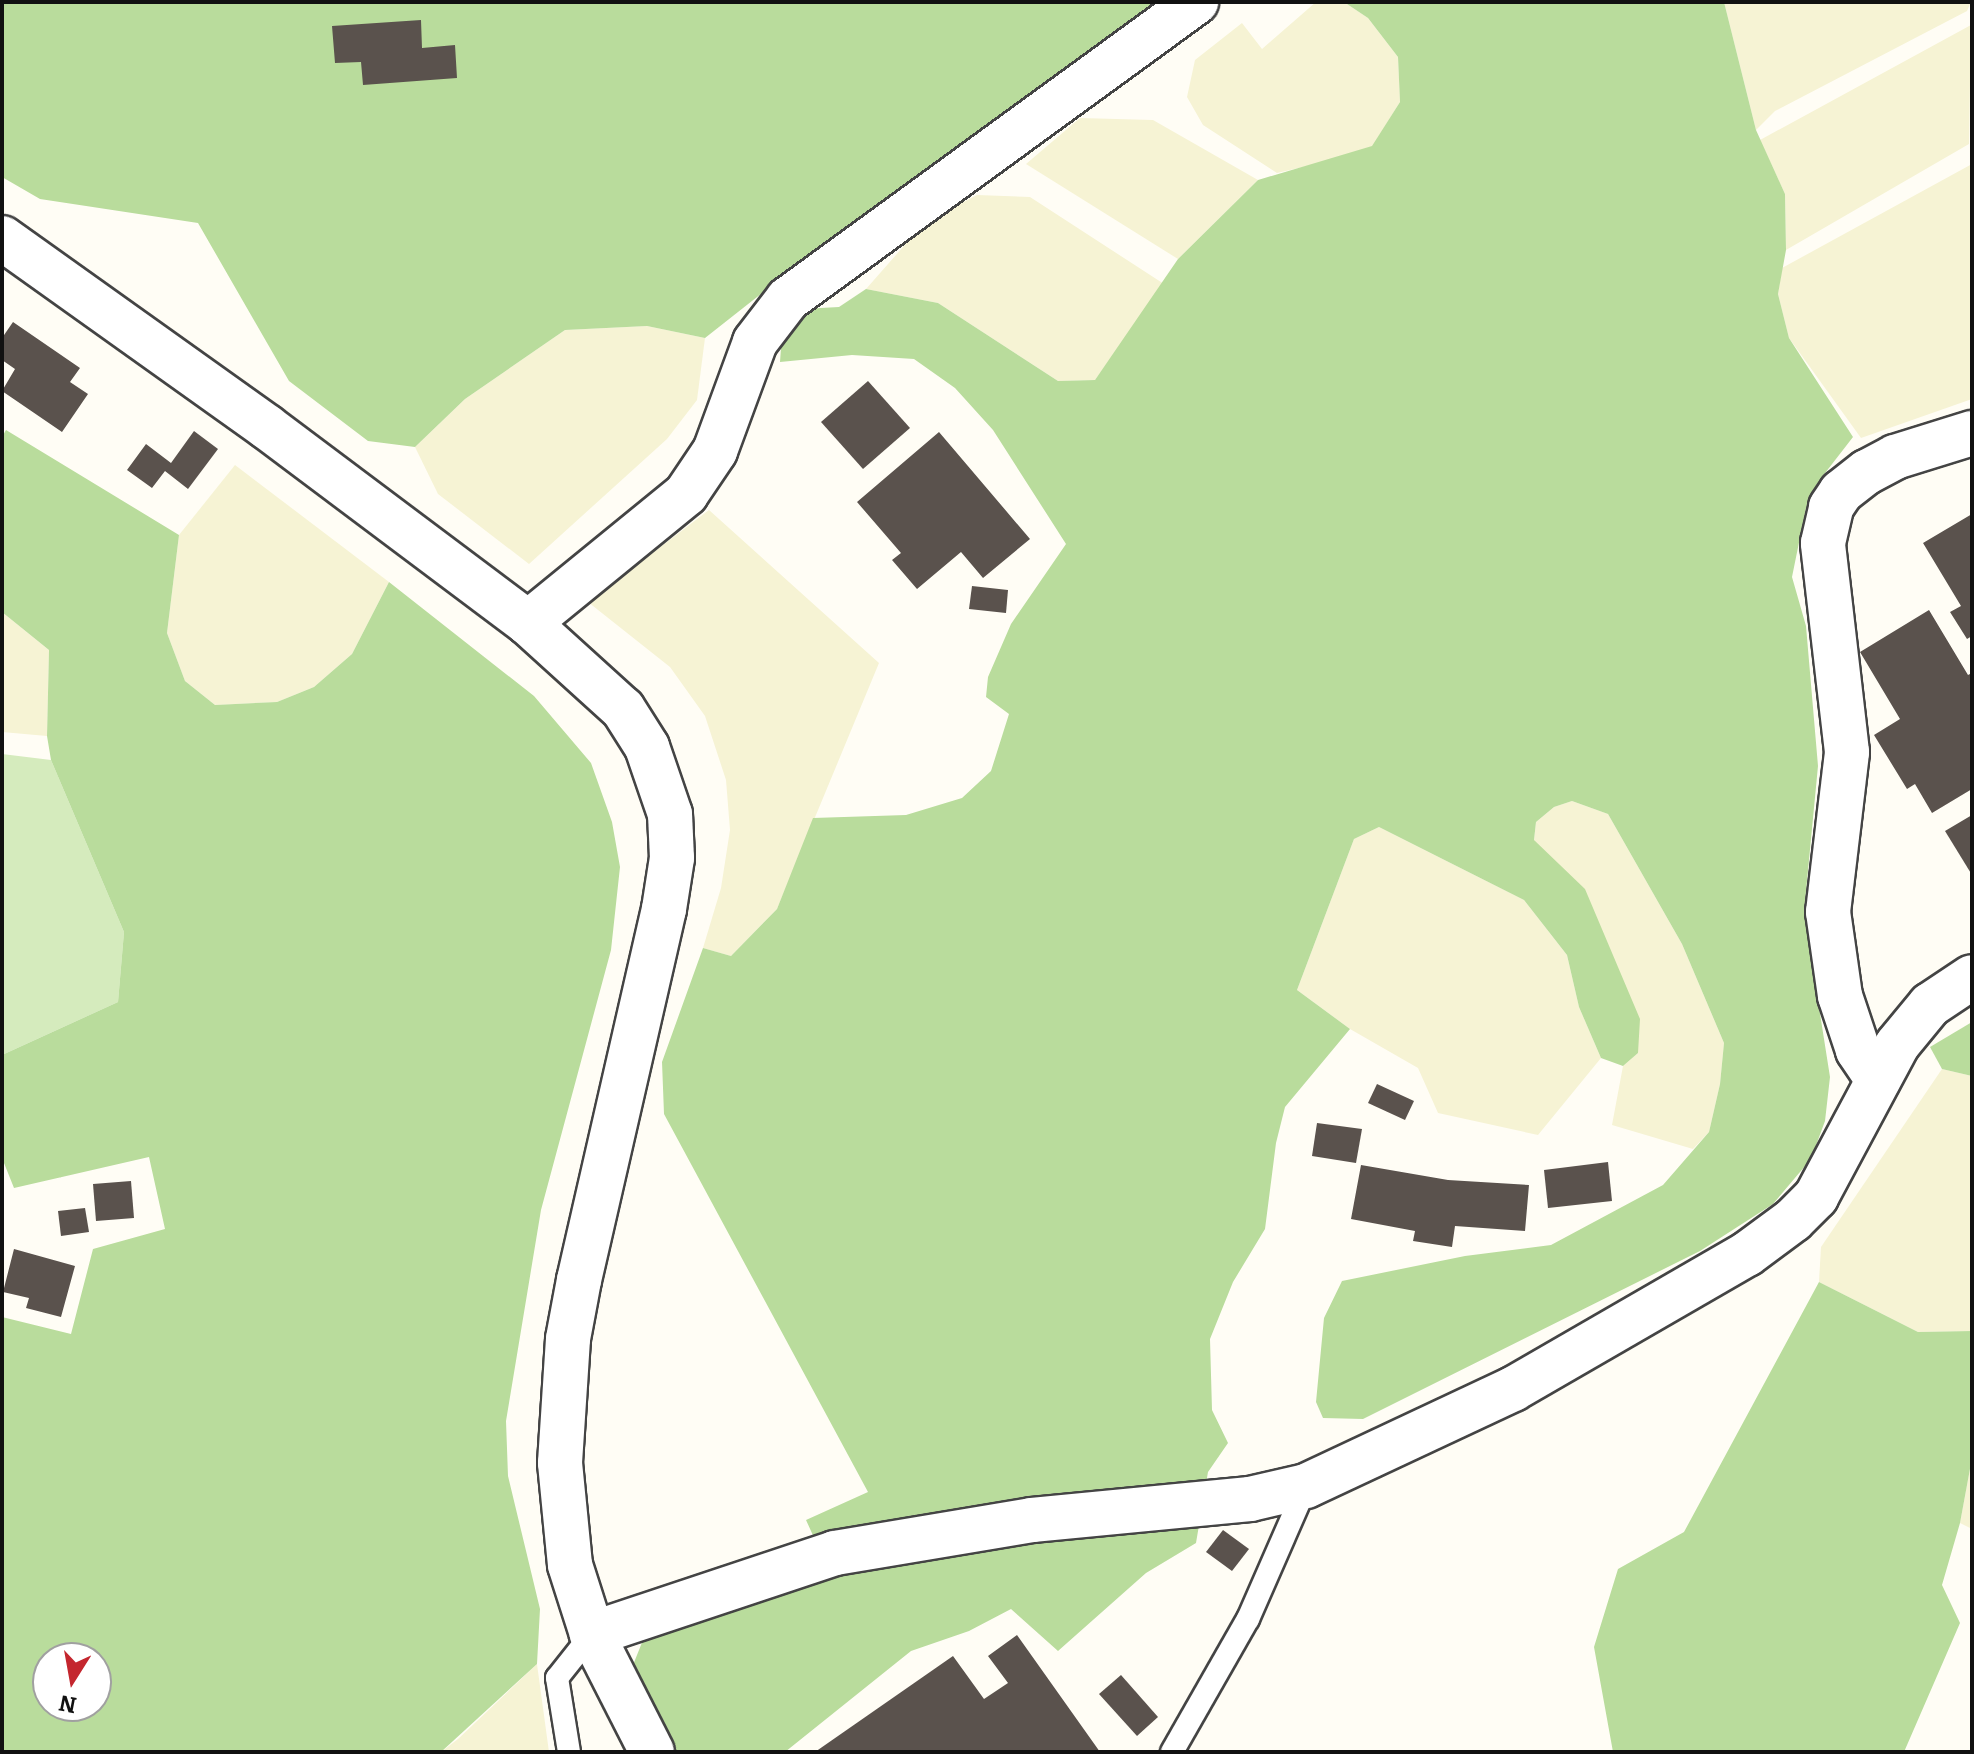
<!DOCTYPE html>
<style>
body{margin:0}
#map{position:relative;width:1974px;height:1754px;overflow:hidden;background:#fffdf5;font-family:Bitter,serif}
div>[style]{position:absolute}
.farmland>*{inset:0;background:#f6f3d4}
.green>*{inset:0;background:#d5ebbd}
.forest>*{inset:0;background:#b9dc9c}
.building>*{inset:0;background:#5a524d}
.roads{filter:drop-shadow(2px 0 #444) drop-shadow(-2px 0 #444) drop-shadow(0 2px #444) drop-shadow(0 -2px #444)}
.service>*{height:22px;margin:-11px;padding:0 11px;transform-origin:11px;border-radius:11px;background:#fff}
.minor>*{height:44px;margin:-22px;padding:0 22px;transform-origin:22px;border-radius:22px;background:#fff}
span{translate:-50% -50%;white-space:nowrap;text-align:center;line-height:1.15;-webkit-text-stroke:8px #fff;paint-order:stroke}
.frame{position:absolute;inset:0;border:4px solid #111;pointer-events:none}
.north{position:absolute;left:32px;top:1642px;width:80px;height:80px;box-sizing:border-box;background:#fff;border:2px solid #a0a0a0;border-radius:50%;rotate:191deg;font-size:22px;font-weight:700;line-height:32px;text-align:center;color:#111}
.north::after{content:'';display:block;margin:auto;width:28px;height:36px;background:#c4262e;clip-path:polygon(50% 0,100% 100%,50% 72%,0 100%)}
</style>
<div id="map">
<div class="farmland">
<i style="clip-path:polygon(1316px 2px,1344px 2px,1368px 18px,1398px 57px,1400px 102px,1372px 147px,1329px 161px,1277px 173px,1203px 125px,1187px 97px,1195px 60px,1242px 23px,1262px 49px)"></i>
<i style="clip-path:polygon(1724px 2px,1971px 2px,1967px 11px,1775px 111px,1756px 130px)"></i>
<i style="clip-path:polygon(1971px 25px,1969px 144px,1786px 250px,1785px 194px,1760px 140px)"></i>
<i style="clip-path:polygon(1080px 118px,1153px 120px,1258px 180px,1178px 259px,1026px 164px)"></i>
<i style="clip-path:polygon(1972px 164px,1972px 399px,1861px 438px,1789px 338px,1778px 294px,1782px 268px)"></i>
<i style="clip-path:polygon(977px 195px,1030px 197px,1164px 284px,1095px 380px,1058px 381px,938px 303px,866px 289px,925px 222px)"></i>
<i style="clip-path:polygon(647px 326px,705px 338px,697px 400px,667px 439px,529px 564px,438px 494px,415px 447px,465px 399px,565px 330px)"></i>
<i style="clip-path:polygon(235px 465px,389px 582px,352px 654px,314px 687px,277px 702px,215px 705px,185px 681px,167px 633px,179px 535px)"></i>
<i style="clip-path:polygon(709px 510px,879px 663px,777px 909px,731px 956px,703px 948px,721px 888px,730px 830px,726px 780px,705px 716px,670px 667px,588px 602px)"></i>
<i style="clip-path:polygon(2px 612px,49px 650px,47px 736px,2px 732px)"></i>
<i style="clip-path:polygon(1572px 801px,1608px 814px,1682px 944px,1724px 1043px,1720px 1084px,1709px 1132px,1693px 1149px,1612px 1125px,1623px 1066px,1638px 1053px,1534px 840px,1536px 822px,1554px 807px)"></i>
<i style="clip-path:polygon(1379px 827px,1524px 900px,1567px 955px,1579px 1007px,1601px 1058px,1538px 1135px,1438px 1113px,1418px 1068px,1350px 1029px,1297px 990px,1354px 839px)"></i>
<i style="clip-path:polygon(1942px 1069px,1972px 1076px,1972px 1331px,1918px 1332px,1819px 1282px,1821px 1247px)"></i>
<i style="clip-path:polygon(1972px 1458px,1972px 1529px,1960px 1523px)"></i>
<i style="clip-path:polygon(537px 1664px,549px 1752px,441px 1752px,458px 1739px)"></i>
</div>
<div class="green">
<i style="clip-path:polygon(2px 754px,51px 760px,124px 932px,118px 1002px,2px 1055px)"></i>
</div>
<div class="forest">
<i style="clip-path:polygon(2px 2px,1171px 2px,824px 244px,705px 338px,647px 326px,565px 330px,465px 399px,415px 447px,368px 441px,289px 381px,198px 223px,40px 199px,2px 177px)"></i>
<i style="clip-path:polygon(1344px 2px,1724px 2px,1756px 130px,1785px 194px,1786px 250px,1778px 294px,1789px 338px,1853px 437px,1822px 477px,1806px 508px,1792px 577px,1806px 626px,1818px 766px,1804px 912px,1830px 1077px,1825px 1121px,1811px 1159px,1773px 1204px,1700px 1251px,1363px 1419px,1323px 1418px,1316px 1402px,1324px 1318px,1342px 1281px,1465px 1256px,1551px 1245px,1663px 1185px,1709px 1132px,1720px 1084px,1724px 1043px,1682px 944px,1608px 814px,1572px 801px,1554px 807px,1536px 822px,1534px 840px,1585px 889px,1640px 1019px,1638px 1053px,1623px 1066px,1601px 1058px,1579px 1007px,1567px 955px,1524px 900px,1379px 827px,1354px 839px,1297px 990px,1350px 1029px,1285px 1107px,1276px 1143px,1265px 1229px,1233px 1282px,1210px 1339px,1212px 1410px,1228px 1443px,1208px 1472px,1196px 1543px,1146px 1573px,1058px 1651px,1011px 1609px,969px 1631px,911px 1651px,785px 1752px,672px 1752px,633px 1665px,647px 1630px,831px 1575px,806px 1520px,868px 1492px,664px 1114px,662px 1062px,703px 948px,731px 956px,777px 909px,813px 818px,906px 815px,962px 798px,991px 771px,1009px 714px,986px 697px,988px 677px,1011px 624px,1066px 544px,993px 430px,955px 388px,914px 359px,852px 355px,780px 362px,782px 334px,802px 309px,839px 307px,866px 289px,938px 303px,1058px 381px,1095px 380px,1178px 259px,1258px 180px,1372px 146px,1400px 102px,1398px 57px,1368px 18px)"></i>
<i style="clip-path:polygon(evenodd,6px 430px,179px 535px,167px 633px,185px 681px,215px 705px,277px 702px,314px 687px,352px 654px,389px 582px,534px 696px,591px 763px,612px 822px,620px 867px,611px 950px,541px 1210px,506px 1421px,508px 1476px,540px 1609px,537px 1664px,441px 1752px,2px 1752px,2px 1317px,71px 1334px,93px 1249px,165px 1229px,149px 1157px,14px 1188px,2px 1158px,2px 1055px,118px 1002px,124px 932px,51px 760px,47px 736px,49px 650px,2px 612px,2px 437px,6px 430px,96px 1658px,96px 1706px,48px 1706px,48px 1658px,96px 1658px)"></i>
<i style="clip-path:polygon(1972px 1022px,1972px 1076px,1942px 1069px,1930px 1047px)"></i>
<i style="clip-path:polygon(1819px 1282px,1918px 1332px,1972px 1331px,1972px 1458px,1960px 1523px,1942px 1585px,1960px 1623px,1904px 1752px,1613px 1752px,1594px 1647px,1618px 1569px,1684px 1532px)"></i>
</div>
<div class="building">
<i style="clip-path:polygon(421px 20px,422px 48px,455px 45px,457px 78px,363px 85px,361px 62px,335px 63px,332px 26px)"></i>
<i style="clip-path:polygon(13px 322px,80px 368px,70px 382px,88px 394px,62px 432px,2px 391px,15px 369px,2px 360px,2px 338px)"></i>
<i style="clip-path:polygon(868px 381px,910px 428px,863px 469px,821px 422px)"></i>
<i style="clip-path:polygon(194px 431px,218px 449px,188px 489px,165px 471px,152px 488px,127px 470px,146px 444px,171px 463px)"></i>
<i style="clip-path:polygon(939px 432px,1030px 539px,983px 578px,961px 552px,917px 589px,892px 560px,901px 553px,857px 502px)"></i>
<i style="clip-path:polygon(1972px 514px,1972px 636px,1967px 639px,1950px 612px,1961px 606px,1923px 543px)"></i>
<i style="clip-path:polygon(972px 586px,1008px 590px,1006px 613px,969px 609px)"></i>
<i style="clip-path:polygon(1929px 610px,1968px 675px,1972px 673px,1972px 789px,1932px 813px,1915px 784px,1907px 789px,1874px 735px,1900px 719px,1860px 652px)"></i>
<i style="clip-path:polygon(1972px 815px,1972px 875px,1945px 831px)"></i>
<i style="clip-path:polygon(1377px 1084px,1414px 1101px,1405px 1120px,1368px 1103px)"></i>
<i style="clip-path:polygon(1317px 1123px,1362px 1129px,1356px 1163px,1312px 1156px)"></i>
<i style="clip-path:polygon(1608px 1162px,1612px 1201px,1548px 1208px,1544px 1170px)"></i>
<i style="clip-path:polygon(1361px 1165px,1448px 1180px,1529px 1185px,1525px 1231px,1455px 1226px,1452px 1247px,1413px 1241px,1415px 1231px,1351px 1219px)"></i>
<i style="clip-path:polygon(131px 1181px,134px 1218px,96px 1221px,93px 1184px)"></i>
<i style="clip-path:polygon(85px 1208px,89px 1232px,61px 1236px,58px 1211px)"></i>
<i style="clip-path:polygon(14px 1249px,75px 1266px,61px 1317px,26px 1308px,29px 1298px,3px 1292px)"></i>
<i style="clip-path:polygon(1223px 1530px,1249px 1549px,1232px 1571px,1206px 1552px)"></i>
<i style="clip-path:polygon(1017px 1635px,1100px 1752px,815px 1752px,953px 1656px,984px 1699px,1008px 1683px,988px 1656px)"></i>
<i style="clip-path:polygon(1121px 1675px,1158px 1717px,1137px 1736px,1099px 1694px)"></i>
</div>
<div class="roads">
<div class="service">
<i style="left:569px;top:1752px;width:75px;rotate:-99.2deg"></i>
<i style="left:557px;top:1678px;width:56px;rotate:-51.5deg"></i>
<i style="left:1172px;top:1752px;width:153px;rotate:-60.3deg"></i>
<i style="left:1248px;top:1619px;width:145px;rotate:-66.4deg"></i>
</div>
<div class="minor">
<i style="left:2px;top:238px;width:325px;rotate:35.5deg"></i>
<i style="left:267px;top:427px;width:326px;rotate:36.9deg"></i>
<i style="left:528px;top:623px;width:128px;rotate:42.2deg"></i>
<i style="left:623px;top:709px;width:45px;rotate:57.7deg"></i>
<i style="left:647px;top:747px;width:71px;rotate:71.1deg"></i>
<i style="left:670px;top:814px;width:44px;rotate:87.4deg"></i>
<i style="left:672px;top:858px;width:52px;rotate:98.9deg"></i>
<i style="left:664px;top:909px;width:381px;rotate:102.9deg"></i>
<i style="left:579px;top:1280px;width:60px;rotate:100.6deg"></i>
<i style="left:568px;top:1339px;width:124px;rotate:93.7deg"></i>
<i style="left:560px;top:1463px;width:102px;rotate:84.4deg"></i>
<i style="left:570px;top:1565px;width:72px;rotate:72.3deg"></i>
<i style="left:592px;top:1634px;width:132px;rotate:63deg"></i>
<i style="left:528px;top:623px;width:204px;rotate:-39.2deg"></i>
<i style="left:686px;top:494px;width:52px;rotate:-56deg"></i>
<i style="left:715px;top:451px;width:116px;rotate:-69.8deg"></i>
<i style="left:755px;top:342px;width:54px;rotate:-52.5deg"></i>
<i style="left:788px;top:299px;width:505px;rotate:-36.05deg"></i>
<i style="left:1878px;top:1080px;width:36px;rotate:-124deg"></i>
<i style="left:1858px;top:1050px;width:57px;rotate:-108.4deg"></i>
<i style="left:1840px;top:996px;width:85px;rotate:-98.1deg"></i>
<i style="left:1828px;top:912px;width:161px;rotate:-83.2deg"></i>
<i style="left:1847px;top:752px;width:210px;rotate:-96.6deg"></i>
<i style="left:1823px;top:543px;width:37px;rotate:-77deg"></i>
<i style="left:1831px;top:507px;width:18px;rotate:-56deg"></i>
<i style="left:1841px;top:492px;width:33px;rotate:-38deg"></i>
<i style="left:1867px;top:472px;width:32px;rotate:-28deg"></i>
<i style="left:1895px;top:457px;width:81px;rotate:-17.3deg"></i>
<i style="left:592px;top:1634px;width:256px;rotate:-18.4deg"></i>
<i style="left:835px;top:1553px;width:200px;rotate:-9.5deg"></i>
<i style="left:1032px;top:1520px;width:219px;rotate:-5.5deg"></i>
<i style="left:1250px;top:1499px;width:57px;rotate:-13.1deg"></i>
<i style="left:1306px;top:1486px;width:229px;rotate:-25.1deg"></i>
<i style="left:1513px;top:1389px;width:270px;rotate:-30deg"></i>
<i style="left:1747px;top:1254px;width:57px;rotate:-36.5deg"></i>
<i style="left:1793px;top:1220px;width:33px;rotate:-45deg"></i>
<i style="left:1816px;top:1197px;width:172px;rotate:-61.9deg"></i>
<i style="left:1897px;top:1045px;width:52px;rotate:-50.5deg"></i>
<i style="left:1930px;top:1005px;width:50px;rotate:-33.7deg"></i>
</div>
</div>
<div class="frame"></div>
<div class="north">N</div>
</div>
